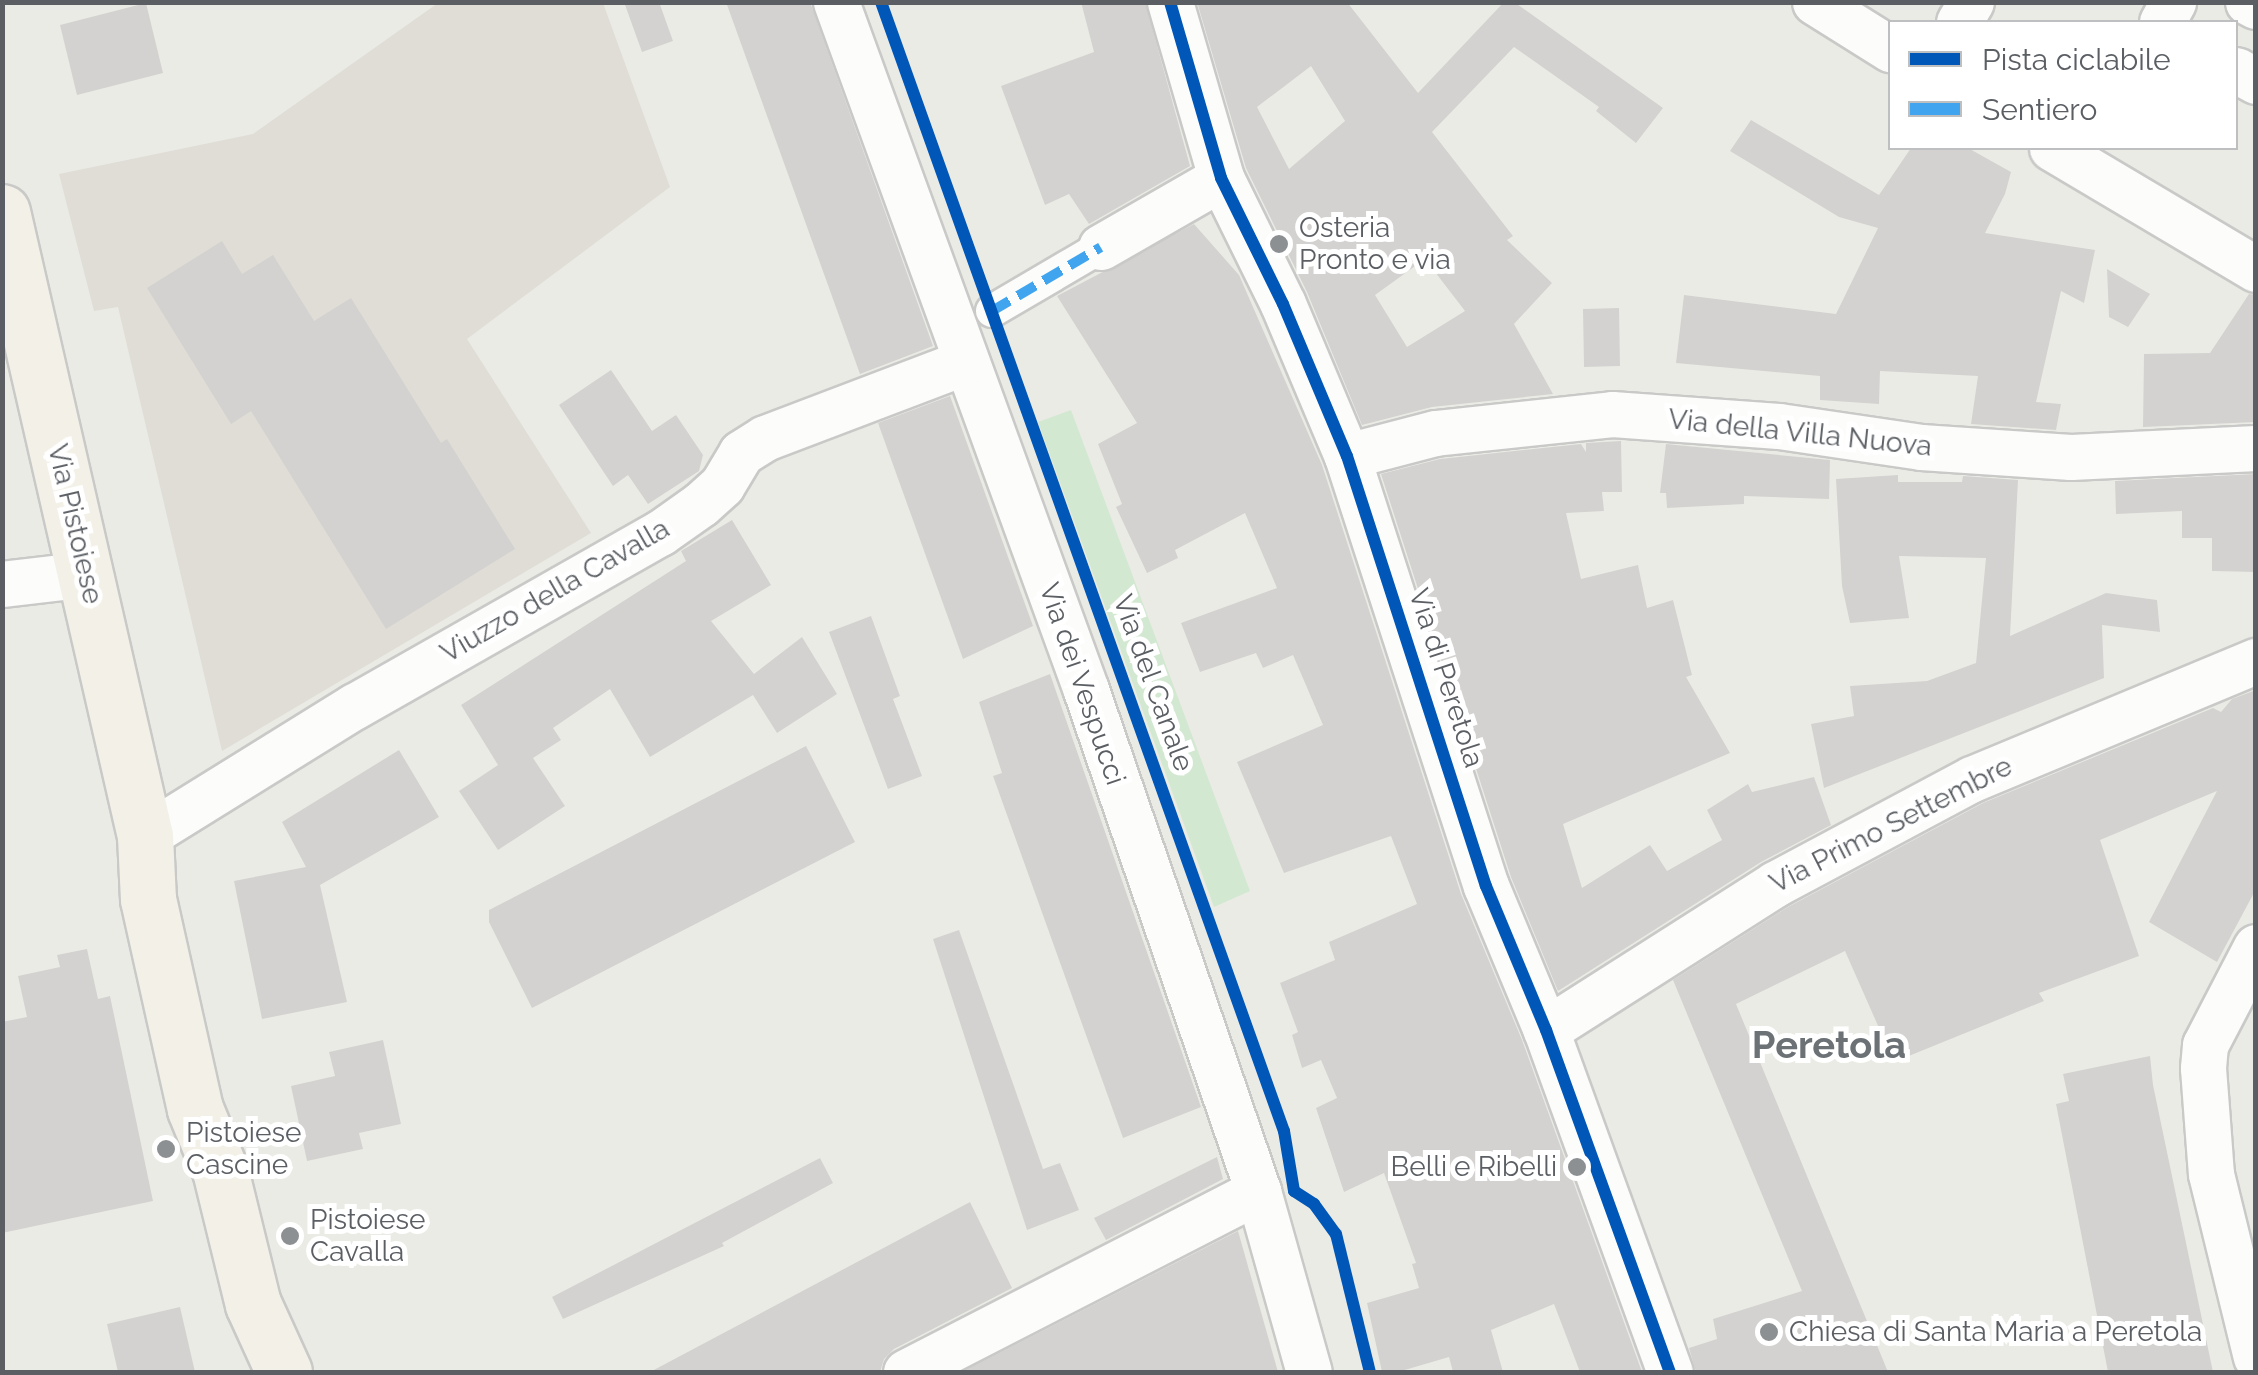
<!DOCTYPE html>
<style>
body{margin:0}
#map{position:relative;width:2258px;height:1375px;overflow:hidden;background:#ebebe6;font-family:Raleway,sans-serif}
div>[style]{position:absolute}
.education>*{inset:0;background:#dfddd5}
.green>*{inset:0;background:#d3e8d1}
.building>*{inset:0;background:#d3d2d0}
.roads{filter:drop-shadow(2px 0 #c9c9c8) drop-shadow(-2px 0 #c9c9c8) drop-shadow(0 2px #c9c9c8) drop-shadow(0 -2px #c9c9c8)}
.pedestrian>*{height:32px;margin:-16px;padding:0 16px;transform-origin:16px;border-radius:16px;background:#fcfcfb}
.minor>*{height:45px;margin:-22.5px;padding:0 22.5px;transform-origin:22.5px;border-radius:22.5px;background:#fcfcfb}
.primary>*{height:55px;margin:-27.5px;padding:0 27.5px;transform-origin:27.5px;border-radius:27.5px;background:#f3f1e7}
.quiet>*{height:10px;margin-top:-5px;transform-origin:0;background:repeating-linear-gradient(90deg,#40a5ee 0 20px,transparent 0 30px)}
.cycleway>*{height:12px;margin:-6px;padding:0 6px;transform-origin:6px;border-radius:6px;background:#0057b8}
.dots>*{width:28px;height:28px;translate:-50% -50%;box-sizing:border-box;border:5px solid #fff;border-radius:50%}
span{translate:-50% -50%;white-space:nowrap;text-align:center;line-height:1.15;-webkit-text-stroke:10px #fff;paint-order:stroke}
.poi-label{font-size:28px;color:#5b5f64}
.left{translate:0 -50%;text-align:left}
.right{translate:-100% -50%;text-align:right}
.street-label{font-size:28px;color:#5b5f64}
.district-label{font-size:38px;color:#6c7176;font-weight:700}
.frame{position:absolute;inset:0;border:5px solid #5b5f64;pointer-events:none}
.legend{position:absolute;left:1888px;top:20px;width:350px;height:130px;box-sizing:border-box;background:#fff;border:2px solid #bdbfc1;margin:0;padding:12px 18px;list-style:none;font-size:30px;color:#5b5f64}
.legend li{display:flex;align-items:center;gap:20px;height:50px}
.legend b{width:50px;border:2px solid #bdbfc1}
</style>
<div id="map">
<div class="education">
<i style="clip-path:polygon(438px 3px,603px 3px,670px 187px,467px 339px,591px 533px,222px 751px,118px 307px,94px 311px,59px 174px,253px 134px)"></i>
</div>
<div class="green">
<i style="clip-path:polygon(1071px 410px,1250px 891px,1214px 907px,1038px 422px)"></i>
</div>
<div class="building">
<i style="clip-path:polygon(624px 2px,659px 2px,673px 41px,642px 52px)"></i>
<i style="clip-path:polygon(726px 2px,810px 2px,933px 346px,860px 374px)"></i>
<i style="clip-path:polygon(1081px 2px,1145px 2px,1190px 166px,1089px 224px,1069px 194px,1045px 205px,1001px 86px,1094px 52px)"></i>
<i style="clip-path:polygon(evenodd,1197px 2px,1347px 2px,1418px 93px,1504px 2px,1514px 2px,1663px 108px,1636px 143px,1596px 111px,1599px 107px,1514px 47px,1432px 132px,1513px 236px,1507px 240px,1552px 283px,1514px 324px,1553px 394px,1432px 407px,1362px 425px,1307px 292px,1246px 168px,1197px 2px,1311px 66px,1345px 121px,1289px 169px,1257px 107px,1311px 66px,1197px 2px,1425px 259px,1465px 311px,1407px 347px,1375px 295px,1425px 259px)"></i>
<i style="clip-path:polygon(146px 3px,163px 73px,77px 95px,60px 25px)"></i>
<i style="clip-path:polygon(1751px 120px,1879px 195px,1911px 148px,1968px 148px,2011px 172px,2005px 194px,1985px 233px,2095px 250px,2084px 303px,2061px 291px,2036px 402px,2061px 404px,2056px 430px,1971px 424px,1978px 376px,1880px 371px,1879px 404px,1820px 400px,1820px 376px,1676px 363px,1684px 295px,1836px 314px,1878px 228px,1839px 217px,1730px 151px)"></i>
<i style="clip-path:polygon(1194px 224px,1239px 275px,1322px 465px,1461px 894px,1522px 1040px,1642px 1372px,1580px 1372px,1554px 1304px,1491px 1330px,1503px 1372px,1453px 1372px,1449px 1357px,1398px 1372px,1382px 1372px,1367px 1303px,1419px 1288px,1412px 1264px,1416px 1263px,1384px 1173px,1344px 1192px,1316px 1108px,1337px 1098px,1321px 1060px,1302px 1068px,1292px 1035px,1298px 1032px,1280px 983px,1335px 960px,1329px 942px,1417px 904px,1391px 836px,1284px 873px,1237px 762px,1323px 725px,1293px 655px,1263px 668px,1256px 653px,1200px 672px,1181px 623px,1277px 588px,1245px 513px,1175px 550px,1178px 558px,1147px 573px,1116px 507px,1122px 504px,1098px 444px,1137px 423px,1057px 296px)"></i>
<i style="clip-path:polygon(222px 241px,242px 274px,273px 255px,314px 321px,351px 298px,441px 443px,447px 439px,515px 549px,386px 629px,251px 411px,231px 424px,147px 288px)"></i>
<i style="clip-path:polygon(2107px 269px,2150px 294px,2128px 327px,2109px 317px)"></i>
<i style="clip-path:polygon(2249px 294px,2256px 295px,2256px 422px,2143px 427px,2144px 354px,2210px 353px)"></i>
<i style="clip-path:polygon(1619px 308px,1620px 366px,1584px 367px,1583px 309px)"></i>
<i style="clip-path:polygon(611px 370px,652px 431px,676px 415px,703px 455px,699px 471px,648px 504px,628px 475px,613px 486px,559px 405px)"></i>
<i style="clip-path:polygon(950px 396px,1033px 626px,963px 659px,878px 423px)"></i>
<i style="clip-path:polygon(1621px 441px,1622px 492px,1602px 492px,1604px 511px,1566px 513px,1581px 579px,1638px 565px,1647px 608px,1673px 600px,1692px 675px,1686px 677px,1730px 753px,1563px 824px,1582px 888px,1650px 845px,1667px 871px,1722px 840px,1707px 810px,1748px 784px,1752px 792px,1814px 777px,1831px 825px,1761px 862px,1558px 991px,1511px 877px,1381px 474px,1440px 459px,1581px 444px,1586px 452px,1586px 443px)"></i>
<i style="clip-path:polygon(1666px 444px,1830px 460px,1829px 499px,1744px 496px,1744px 504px,1667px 508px,1666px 493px,1660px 493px)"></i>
<i style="clip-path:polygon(2256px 474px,2256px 572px,2212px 571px,2212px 538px,2182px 538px,2182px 511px,2116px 514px,2115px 481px)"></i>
<i style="clip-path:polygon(1898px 475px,1898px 482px,1962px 482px,1963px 476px,2018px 480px,2010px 636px,2106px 593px,2157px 600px,2160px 632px,2102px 625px,2104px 678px,1824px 788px,1811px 724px,1854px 716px,1850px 686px,1927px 681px,1976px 663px,1986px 558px,1899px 556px,1909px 618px,1850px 623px,1842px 586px,1836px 479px)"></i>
<i style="clip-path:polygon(732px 520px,771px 585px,711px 621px,754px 674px,802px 637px,837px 694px,777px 733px,753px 695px,650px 757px,610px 689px,553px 728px,561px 740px,533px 758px,565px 806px,498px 850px,459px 791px,498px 765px,461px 705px,686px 561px,681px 551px)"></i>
<i style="clip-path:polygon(871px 616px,900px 696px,893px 699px,922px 776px,888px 789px,829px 632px)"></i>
<i style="clip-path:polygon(1050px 674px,1201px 1107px,1123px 1138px,993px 776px,1002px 773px,979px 702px)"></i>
<i style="clip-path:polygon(2256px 690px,2256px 889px,2217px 962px,2149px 922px,2217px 791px,2100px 840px,2139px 956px,2039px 993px,2044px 1001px,1894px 1062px,1845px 951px,1736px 1004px,1888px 1372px,1696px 1372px,1689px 1348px,1717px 1339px,1713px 1319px,1802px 1291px,1673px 980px,1788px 907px,1983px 803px,2213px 708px,2221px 712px,2232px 699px)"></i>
<i style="clip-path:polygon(806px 746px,855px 842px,532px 1008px,489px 922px,489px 910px)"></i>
<i style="clip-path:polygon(399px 750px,439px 817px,320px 885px,347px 1002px,262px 1019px,234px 881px,306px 867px,282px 822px)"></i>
<i style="clip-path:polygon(959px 930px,1043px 1169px,1060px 1163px,1079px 1210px,1027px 1230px,933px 939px)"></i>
<i style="clip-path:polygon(87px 949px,98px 999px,110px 996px,153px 1201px,2px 1233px,2px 1022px,27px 1017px,18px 976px,60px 967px,57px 955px)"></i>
<i style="clip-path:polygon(383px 1040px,401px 1124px,359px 1133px,363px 1149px,307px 1161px,291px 1086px,335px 1076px,329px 1052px)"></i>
<i style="clip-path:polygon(2150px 1056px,2153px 1085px,2213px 1372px,2108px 1372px,2056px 1104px,2069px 1101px,2063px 1074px)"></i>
<i style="clip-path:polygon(1217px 1157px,1223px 1179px,1106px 1240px,1094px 1218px)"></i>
<i style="clip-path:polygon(820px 1158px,833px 1183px,722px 1243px,724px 1246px,563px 1319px,552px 1297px)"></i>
<i style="clip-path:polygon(970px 1202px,1012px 1288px,894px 1349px,884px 1359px,880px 1372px,650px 1372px)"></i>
<i style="clip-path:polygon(1238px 1231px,1278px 1372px,962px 1372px)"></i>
<i style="clip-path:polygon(180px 1307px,195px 1372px,118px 1372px,107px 1324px)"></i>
</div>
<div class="roads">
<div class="pedestrian">
<i style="left:992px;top:311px;width:126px;rotate:-30.4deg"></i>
</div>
<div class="minor">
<i style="left:836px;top:2px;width:732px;rotate:70.03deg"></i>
<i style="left:1086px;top:690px;width:530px;rotate:71.05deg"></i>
<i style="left:1258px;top:1191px;width:188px;rotate:74.3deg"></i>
<i style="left:1170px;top:2px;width:183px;rotate:73.8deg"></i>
<i style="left:1221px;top:178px;width:140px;rotate:63.8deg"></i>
<i style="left:1283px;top:304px;width:165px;rotate:67.2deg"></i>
<i style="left:1347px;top:456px;width:452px;rotate:72.1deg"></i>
<i style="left:1486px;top:886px;width:156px;rotate:67.4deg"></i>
<i style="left:1546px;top:1030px;width:364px;rotate:70.1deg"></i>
<i style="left:1815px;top:2px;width:89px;rotate:32.1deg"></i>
<i style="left:2248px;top:2px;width:9px;rotate:27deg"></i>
<i style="left:1959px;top:22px;width:23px;rotate:-59deg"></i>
<i style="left:2162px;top:22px;width:23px;rotate:-61deg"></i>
<i style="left:2236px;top:70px;width:23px;rotate:29deg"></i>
<i style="left:2052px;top:148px;width:237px;rotate:30.7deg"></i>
<i style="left:1101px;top:247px;width:138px;rotate:-29.9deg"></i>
<i style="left:1347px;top:456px;width:91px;rotate:-14.6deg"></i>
<i style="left:1435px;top:433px;width:178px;rotate:-6.1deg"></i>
<i style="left:1612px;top:414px;width:167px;rotate:4.1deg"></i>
<i style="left:1779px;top:426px;width:144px;rotate:8.4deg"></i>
<i style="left:1921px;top:447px;width:150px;rotate:3.8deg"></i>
<i style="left:2071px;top:457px;width:185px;rotate:-2.8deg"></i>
<i style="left:2px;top:584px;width:86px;rotate:-6.7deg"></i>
<i style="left:145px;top:836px;width:247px;rotate:-31.8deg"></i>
<i style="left:355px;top:706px;width:351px;rotate:-29.6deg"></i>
<i style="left:660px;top:533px;width:50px;rotate:-35.3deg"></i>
<i style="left:701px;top:504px;width:28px;rotate:-42deg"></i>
<i style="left:722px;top:485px;width:37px;rotate:-59deg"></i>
<i style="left:741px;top:453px;width:28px;rotate:-32deg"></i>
<i style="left:765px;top:438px;width:214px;rotate:-20.8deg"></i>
<i style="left:2256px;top:947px;width:110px;rotate:117.5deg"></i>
<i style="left:2205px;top:1045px;width:23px;rotate:95deg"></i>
<i style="left:2203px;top:1068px;width:106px;rotate:85.7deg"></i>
<i style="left:2211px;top:1174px;width:188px;rotate:76.2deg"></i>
<i style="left:1546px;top:1030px;width:272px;rotate:-32.5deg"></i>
<i style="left:1775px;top:884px;width:223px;rotate:-28.1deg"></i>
<i style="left:1972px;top:779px;width:308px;rotate:-22.6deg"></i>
<i style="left:906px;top:1372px;width:396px;rotate:-27.2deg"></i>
</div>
<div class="primary">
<i style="left:2px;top:212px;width:640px;rotate:77.09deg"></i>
<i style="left:145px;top:836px;width:63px;rotate:87.3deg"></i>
<i style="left:148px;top:899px;width:215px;rotate:77.4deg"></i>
<i style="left:195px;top:1109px;width:66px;rotate:67.7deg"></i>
<i style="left:220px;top:1170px;width:138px;rotate:76.2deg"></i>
<i style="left:253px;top:1304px;width:75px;rotate:65.5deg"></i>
</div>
</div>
<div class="quiet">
<i style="left:992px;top:311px;width:126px;rotate:-30.4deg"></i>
</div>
<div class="cycleway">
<i style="left:881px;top:2px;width:1199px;rotate:70.36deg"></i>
<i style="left:1284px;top:1131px;width:61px;rotate:80.5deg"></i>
<i style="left:1294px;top:1191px;width:24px;rotate:33deg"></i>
<i style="left:1314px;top:1204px;width:37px;rotate:54deg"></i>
<i style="left:1336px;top:1234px;width:142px;rotate:76.2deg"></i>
<i style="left:1170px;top:2px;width:183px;rotate:73.8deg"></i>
<i style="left:1221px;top:178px;width:140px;rotate:63.8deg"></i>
<i style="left:1283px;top:304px;width:165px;rotate:67.2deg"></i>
<i style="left:1347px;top:456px;width:452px;rotate:72.1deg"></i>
<i style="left:1486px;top:886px;width:156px;rotate:67.4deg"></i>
<i style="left:1546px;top:1030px;width:364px;rotate:70.1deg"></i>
</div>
<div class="dots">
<i style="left:1279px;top:244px;background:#8d9092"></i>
<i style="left:166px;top:1149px;background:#8d9092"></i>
<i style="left:1577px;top:1167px;background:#8d9092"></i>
<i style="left:290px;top:1236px;background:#8d9092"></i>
<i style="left:1769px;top:1332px;background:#8d9092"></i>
</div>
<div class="poi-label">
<span class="left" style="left:1299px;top:244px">Osteria<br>Pronto e via</span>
<span class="left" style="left:186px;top:1149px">Pistoiese<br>Cascine</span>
<span class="right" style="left:1557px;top:1167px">Belli e Ribelli</span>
<span class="left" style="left:310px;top:1236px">Pistoiese<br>Cavalla</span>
<span class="left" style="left:1789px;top:1332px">Chiesa di Santa Maria a Peretola</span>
</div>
<div class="street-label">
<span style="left:1800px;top:433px;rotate:6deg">Via della Villa Nuova</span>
<span style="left:75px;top:524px;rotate:77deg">Via Pistoiese</span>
<span style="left:555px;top:591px;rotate:-30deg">Viuzzo della Cavalla</span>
<span style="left:1446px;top:678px;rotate:72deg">Via di Peretola</span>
<span style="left:1153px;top:683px;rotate:70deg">Via del Canale</span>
<span style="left:1082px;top:684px;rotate:71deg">Via dei Vespucci</span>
<span style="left:1891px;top:825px;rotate:-27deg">Via Primo Settembre</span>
</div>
<div class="district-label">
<span style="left:1829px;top:1045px">Peretola</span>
</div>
<div class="frame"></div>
<ul class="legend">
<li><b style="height:12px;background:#0057b8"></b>Pista ciclabile</li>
<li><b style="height:12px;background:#40a5ee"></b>Sentiero</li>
</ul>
</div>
